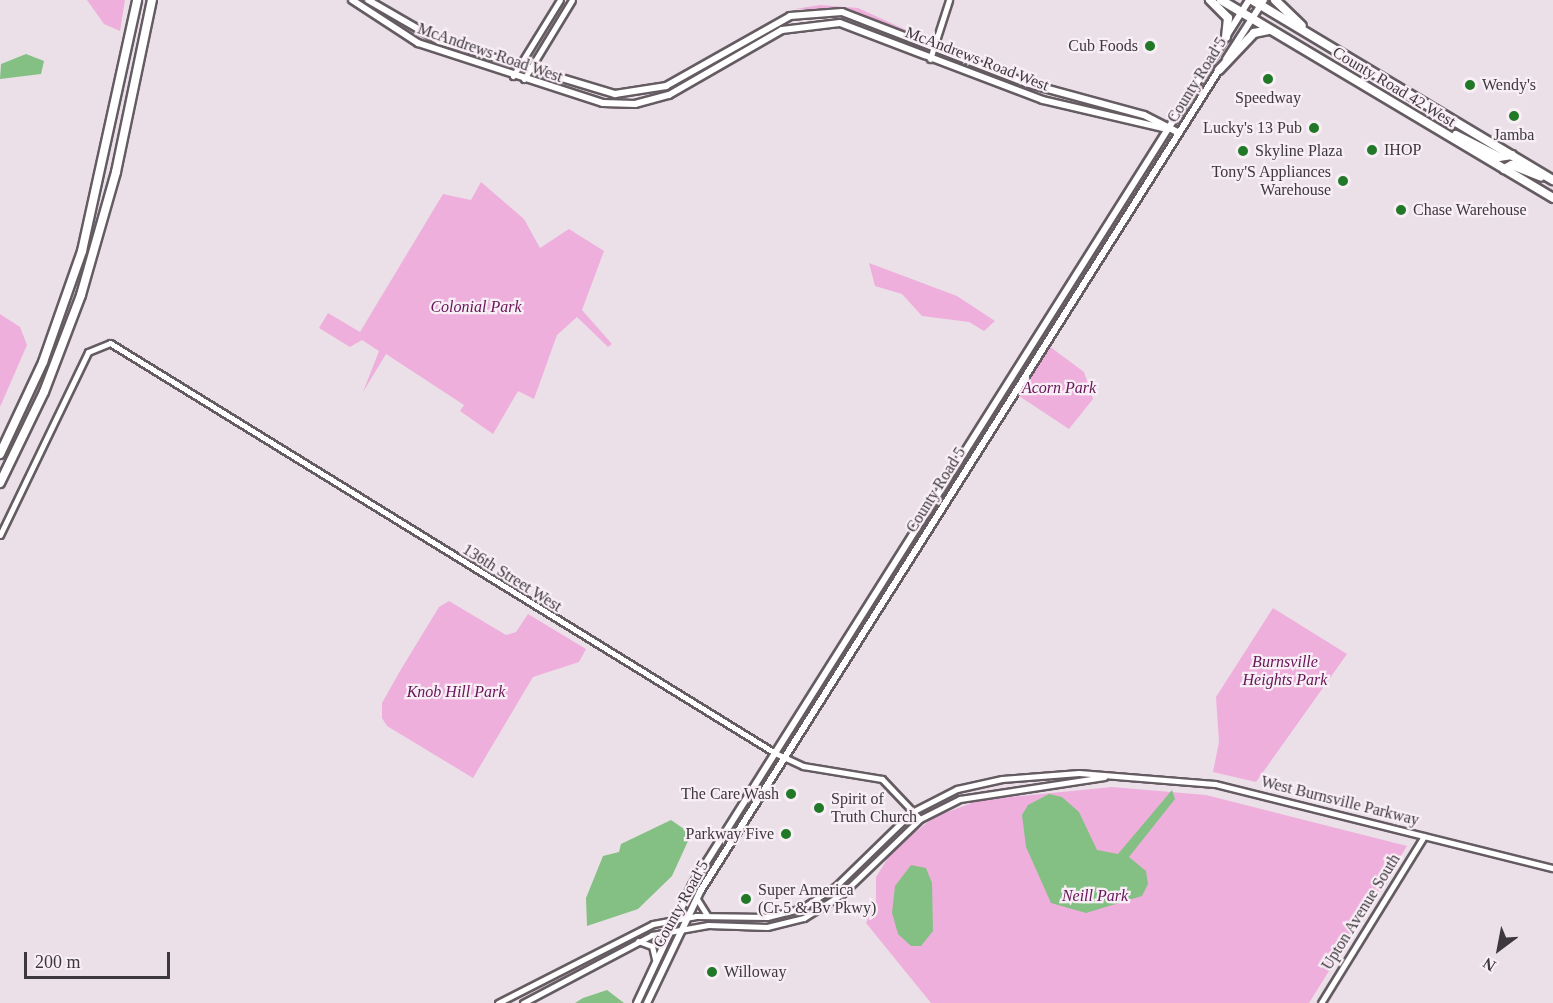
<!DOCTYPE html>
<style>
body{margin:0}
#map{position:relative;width:1553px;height:1003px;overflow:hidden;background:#ebe0e8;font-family:Georgia,serif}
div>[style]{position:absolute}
.green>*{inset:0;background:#eeafdd}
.water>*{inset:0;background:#84c083}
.roads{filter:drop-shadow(2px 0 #655c62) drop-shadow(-2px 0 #655c62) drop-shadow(0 2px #655c62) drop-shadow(0 -2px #655c62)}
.tertiary>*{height:5px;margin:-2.5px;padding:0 2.5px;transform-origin:2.5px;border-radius:2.5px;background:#fff}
.secondary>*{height:6px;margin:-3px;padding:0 3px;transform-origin:3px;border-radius:3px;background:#fff}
.trunk>*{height:8px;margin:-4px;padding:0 4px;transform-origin:4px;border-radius:4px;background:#fff}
.motorway>*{height:8px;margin:-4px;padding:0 4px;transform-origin:4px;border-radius:4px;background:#fff}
.dots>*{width:16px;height:16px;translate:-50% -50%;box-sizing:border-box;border:3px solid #f8eef5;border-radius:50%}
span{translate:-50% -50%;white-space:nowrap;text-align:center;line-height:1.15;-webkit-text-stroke:4.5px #f8eef5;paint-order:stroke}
.poi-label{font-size:16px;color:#3c383b}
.right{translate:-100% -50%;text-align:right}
.left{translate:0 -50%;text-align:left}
.street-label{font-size:16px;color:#3c383b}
.park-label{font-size:16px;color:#661557;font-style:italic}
.north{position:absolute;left:1469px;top:919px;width:60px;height:60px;-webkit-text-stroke:4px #f8eef5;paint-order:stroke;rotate:212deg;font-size:16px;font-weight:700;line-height:24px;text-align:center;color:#3c383b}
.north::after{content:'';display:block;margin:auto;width:21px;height:27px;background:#3c383b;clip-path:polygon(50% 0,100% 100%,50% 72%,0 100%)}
.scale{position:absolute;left:24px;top:952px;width:146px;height:27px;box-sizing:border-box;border:3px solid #3c383b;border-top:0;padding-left:8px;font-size:18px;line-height:21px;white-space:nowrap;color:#3c383b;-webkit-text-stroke:4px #f8eef5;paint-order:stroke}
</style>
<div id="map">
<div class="green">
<i style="clip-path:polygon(87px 0,125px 0,120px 31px,104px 24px)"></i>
<i style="clip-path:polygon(820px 5px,858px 8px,917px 35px,853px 11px,795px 9px)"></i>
<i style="clip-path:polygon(481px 182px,524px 219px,540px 248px,569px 229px,604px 251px,582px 310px,612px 344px,608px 347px,577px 317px,557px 335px,534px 399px,518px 391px,493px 434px,460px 411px,464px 405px,386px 354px,363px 392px,379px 351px,362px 340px,350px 347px,319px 328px,328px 313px,360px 332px,443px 194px,471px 200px)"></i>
<i style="clip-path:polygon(869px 263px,957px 296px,995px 321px,984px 331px,969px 322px,922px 316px,902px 294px,875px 286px)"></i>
<i style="clip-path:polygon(0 314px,20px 327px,27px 345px,0 407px)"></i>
<i style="clip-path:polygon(1049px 346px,1084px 372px,1093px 399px,1069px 429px,1019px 396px)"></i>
<i style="clip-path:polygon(449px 601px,506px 635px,516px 632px,528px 614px,586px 649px,579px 662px,533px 677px,473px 778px,387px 726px,382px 718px,382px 703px,400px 671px,439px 607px)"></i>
<i style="clip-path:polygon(1273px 608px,1347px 654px,1256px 782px,1213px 772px,1219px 742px,1216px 697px)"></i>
<i style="clip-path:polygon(1112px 787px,1206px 795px,1407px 846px,1309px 1003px,931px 1003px,866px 923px,876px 901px,876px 877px,893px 850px,934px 817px,980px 800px)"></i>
</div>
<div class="water">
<i style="clip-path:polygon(26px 54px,44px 61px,41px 74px,0 79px,1px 64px)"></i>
<i style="clip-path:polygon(1172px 790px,1175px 799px,1129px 857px,1146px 871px,1148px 884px,1142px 896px,1086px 913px,1051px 903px,1026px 847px,1022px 815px,1028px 805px,1049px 794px,1062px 797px,1079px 812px,1097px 850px,1118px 854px)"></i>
<i style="clip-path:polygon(671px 820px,684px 829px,688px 841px,672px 876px,638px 909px,587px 926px,586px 898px,603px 856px,619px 852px,621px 844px)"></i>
<i style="clip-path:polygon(911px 865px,926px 868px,932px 883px,933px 931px,921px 946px,911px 946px,898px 934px,892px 913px,895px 886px)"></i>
<i style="clip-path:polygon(607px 990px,624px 1003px,575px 1003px,583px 998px)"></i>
</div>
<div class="roads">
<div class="tertiary">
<i style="left:930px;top:59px;width:62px;rotate:-72.1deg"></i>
<i style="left:513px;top:76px;width:89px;rotate:-58.3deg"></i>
<i style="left:524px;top:79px;width:92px;rotate:-58.7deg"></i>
<i style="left:0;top:535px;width:203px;rotate:-64.3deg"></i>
<i style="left:88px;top:352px;width:24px;rotate:-22deg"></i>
<i style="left:110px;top:343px;width:781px;rotate:31.66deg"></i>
<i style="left:775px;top:753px;width:31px;rotate:25deg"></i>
<i style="left:803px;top:766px;width:80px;rotate:9.3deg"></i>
<i style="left:882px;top:779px;width:55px;rotate:46.5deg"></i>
<i style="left:697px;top:899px;width:19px;rotate:58deg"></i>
<i style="left:638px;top:941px;width:15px;rotate:20deg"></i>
<i style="left:652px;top:946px;width:13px;rotate:77deg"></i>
<i style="left:498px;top:1003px;width:174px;rotate:-27deg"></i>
<i style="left:653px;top:924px;width:44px;rotate:-10.5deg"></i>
<i style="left:696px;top:916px;width:71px;rotate:0.8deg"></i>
<i style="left:767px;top:917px;width:36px;rotate:-14deg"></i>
<i style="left:802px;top:908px;width:40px;rotate:-32.9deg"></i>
<i style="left:836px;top:886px;width:106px;rotate:-44.2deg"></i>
<i style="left:912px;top:812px;width:51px;rotate:-27.1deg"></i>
<i style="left:957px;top:789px;width:46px;rotate:-12.5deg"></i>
<i style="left:1002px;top:779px;width:77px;rotate:-4.5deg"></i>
<i style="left:1079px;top:773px;width:136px;rotate:4.6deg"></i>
<i style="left:1215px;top:784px;width:348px;rotate:14deg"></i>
<i style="left:523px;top:1003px;width:146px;rotate:-27.8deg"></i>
<i style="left:652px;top:935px;width:57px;rotate:-10.1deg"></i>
<i style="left:708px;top:925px;width:59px;rotate:1.9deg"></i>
<i style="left:767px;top:927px;width:38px;rotate:-14deg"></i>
<i style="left:804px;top:918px;width:45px;rotate:-32.3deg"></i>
<i style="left:842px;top:894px;width:108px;rotate:-43.9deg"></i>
<i style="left:920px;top:819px;width:45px;rotate:-26.6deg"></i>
<i style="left:960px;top:799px;width:146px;rotate:-8.7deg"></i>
<i style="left:1321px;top:1003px;width:196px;rotate:-58.3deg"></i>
</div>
<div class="secondary">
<i style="left:352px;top:0;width:79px;rotate:33.1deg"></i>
<i style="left:418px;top:43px;width:194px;rotate:18deg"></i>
<i style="left:603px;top:103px;width:32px;rotate:2deg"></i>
<i style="left:635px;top:104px;width:35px;rotate:-15deg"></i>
<i style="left:669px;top:95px;width:130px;rotate:-29.9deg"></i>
<i style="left:782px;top:30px;width:58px;rotate:-6.9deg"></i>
<i style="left:840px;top:23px;width:217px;rotate:20.8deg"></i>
<i style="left:1043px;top:100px;width:127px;rotate:13.2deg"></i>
<i style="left:368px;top:0;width:82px;rotate:30deg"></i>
<i style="left:439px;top:41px;width:184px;rotate:16.8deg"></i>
<i style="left:615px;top:94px;width:52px;rotate:-8.9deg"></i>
<i style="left:666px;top:86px;width:142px;rotate:-29.4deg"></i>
<i style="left:790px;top:16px;width:52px;rotate:-4.4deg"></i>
<i style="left:842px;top:12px;width:197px;rotate:21.1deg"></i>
<i style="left:1026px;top:83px;width:122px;rotate:15.2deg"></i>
<i style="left:1144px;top:115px;width:39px;rotate:27deg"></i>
<i style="left:1226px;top:59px;width:70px;rotate:-57.2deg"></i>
<i style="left:637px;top:1003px;width:130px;rotate:-65deg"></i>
<i style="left:692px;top:885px;width:1046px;rotate:-57.81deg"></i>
<i style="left:647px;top:1003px;width:125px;rotate:-64.5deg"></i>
<i style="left:701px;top:890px;width:972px;rotate:-57.73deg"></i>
</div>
<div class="trunk">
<i style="left:1210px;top:0;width:25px;rotate:45deg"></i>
<i style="left:1228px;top:18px;width:19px;rotate:96deg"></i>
<i style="left:1221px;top:0;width:387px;rotate:30.8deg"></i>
<i style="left:1252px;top:0;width:351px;rotate:30.9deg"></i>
<i style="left:1275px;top:0;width:37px;rotate:44deg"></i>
<i style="left:1219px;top:70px;width:51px;rotate:-46.6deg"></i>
<i style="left:1254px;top:33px;width:16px;rotate:-11deg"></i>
<i style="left:1456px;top:135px;width:48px;rotate:27.1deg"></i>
<i style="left:1499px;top:157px;width:13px;rotate:-9deg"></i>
<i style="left:1504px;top:169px;width:9px;rotate:-27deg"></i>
<i style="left:1512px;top:165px;width:31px;rotate:22deg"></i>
</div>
<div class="motorway">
<i style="left:0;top:454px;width:102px;rotate:-64.9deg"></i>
<i style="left:43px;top:362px;width:118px;rotate:-70.6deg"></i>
<i style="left:82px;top:251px;width:257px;rotate:-77.6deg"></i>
<i style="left:0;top:483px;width:101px;rotate:-64.2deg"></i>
<i style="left:44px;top:392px;width:104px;rotate:-69.1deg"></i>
<i style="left:81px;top:295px;width:128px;rotate:-74.1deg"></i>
<i style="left:116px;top:172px;width:176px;rotate:-78.2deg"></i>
</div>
</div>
<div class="dots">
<i style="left:1150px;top:46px;background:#217826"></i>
<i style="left:1268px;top:79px;background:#217826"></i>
<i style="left:1470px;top:85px;background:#217826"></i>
<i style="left:1514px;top:116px;background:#217826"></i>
<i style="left:1314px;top:128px;background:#217826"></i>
<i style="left:1372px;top:150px;background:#217826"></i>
<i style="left:1243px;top:151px;background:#217826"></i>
<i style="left:1343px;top:181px;background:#217826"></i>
<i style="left:1401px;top:210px;background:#217826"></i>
<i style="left:791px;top:794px;background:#217826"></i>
<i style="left:819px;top:808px;background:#217826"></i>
<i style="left:786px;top:834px;background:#217826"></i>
<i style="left:746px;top:899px;background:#217826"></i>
<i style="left:712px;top:972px;background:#217826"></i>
</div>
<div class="poi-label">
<span class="right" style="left:1138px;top:46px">Cub Foods</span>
<span class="left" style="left:1482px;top:85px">Wendy's</span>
<span style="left:1268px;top:98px">Speedway</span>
<span class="right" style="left:1302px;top:128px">Lucky's 13 Pub</span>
<span style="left:1514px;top:135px">Jamba</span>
<span class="left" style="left:1384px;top:150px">IHOP</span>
<span class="left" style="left:1255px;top:151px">Skyline Plaza</span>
<span class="right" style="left:1331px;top:181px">Tony'S Appliances<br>Warehouse</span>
<span class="left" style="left:1413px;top:210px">Chase Warehouse</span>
<span class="right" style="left:779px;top:794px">The Care Wash</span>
<span class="left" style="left:831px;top:808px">Spirit of<br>Truth Church</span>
<span class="right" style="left:774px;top:834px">Parkway Five</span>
<span class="left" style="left:758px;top:899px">Super America<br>(Cr 5 &amp; Bv Pkwy)</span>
<span class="left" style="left:724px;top:972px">Willoway</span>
</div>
<div class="street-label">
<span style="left:490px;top:53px;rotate:19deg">McAndrews Road West</span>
<span style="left:977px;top:59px;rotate:21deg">McAndrews Road West</span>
<span style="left:1197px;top:80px;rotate:-58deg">County Road 5</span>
<span style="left:1394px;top:87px;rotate:31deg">County Road 42 West</span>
<span style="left:936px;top:490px;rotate:-58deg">County Road 5</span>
<span style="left:512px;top:578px;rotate:32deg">136th Street West</span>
<span style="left:1340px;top:801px;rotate:14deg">West Burnsville Parkway</span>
<span style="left:681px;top:904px;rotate:-61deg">County Road 5</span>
<span style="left:1361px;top:912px;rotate:-58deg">Upton Avenue South</span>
</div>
<div class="park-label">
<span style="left:476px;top:307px">Colonial Park</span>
<span style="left:1059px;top:388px">Acorn Park</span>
<span style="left:1285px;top:671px">Burnsville<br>Heights Park</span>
<span style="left:456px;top:692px">Knob Hill Park</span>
<span style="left:1095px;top:896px">Neill Park</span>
</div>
<div class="north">N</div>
<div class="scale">200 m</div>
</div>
